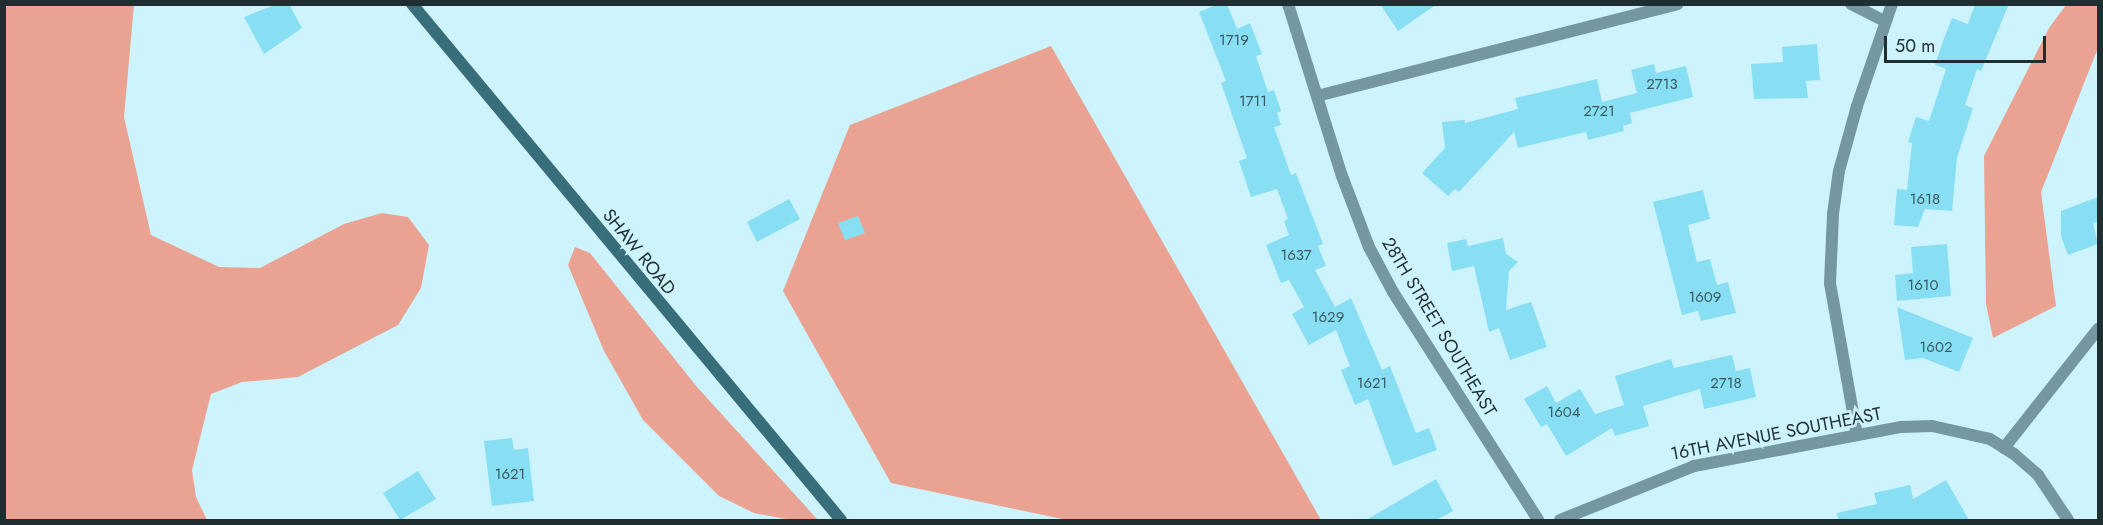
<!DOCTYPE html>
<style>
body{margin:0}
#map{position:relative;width:2103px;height:525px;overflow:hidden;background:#cdf3fc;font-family:Jost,sans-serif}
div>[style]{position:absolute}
.forest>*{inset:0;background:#eaa392}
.building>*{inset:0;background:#88dff3}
.minor>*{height:12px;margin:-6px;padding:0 6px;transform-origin:6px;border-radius:6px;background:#75979f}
.secondary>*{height:12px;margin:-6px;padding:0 6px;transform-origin:6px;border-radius:6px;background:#386e7a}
span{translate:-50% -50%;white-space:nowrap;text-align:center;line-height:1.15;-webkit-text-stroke:5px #cdf3fc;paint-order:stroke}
.number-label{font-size:15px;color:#395a62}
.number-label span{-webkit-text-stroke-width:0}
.street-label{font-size:18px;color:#1f2e31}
.frame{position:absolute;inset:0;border:6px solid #1f2e31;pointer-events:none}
.scale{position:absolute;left:1884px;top:36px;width:162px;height:27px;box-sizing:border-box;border:3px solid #1f2e31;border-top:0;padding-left:8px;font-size:18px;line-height:21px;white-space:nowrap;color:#1f2e31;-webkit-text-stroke:4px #cdf3fc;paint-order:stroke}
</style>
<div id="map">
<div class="forest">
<i style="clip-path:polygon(4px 5px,134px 5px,124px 117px,151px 235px,219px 267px,260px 268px,344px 224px,382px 213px,408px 217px,429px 245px,421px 288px,398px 325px,298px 377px,242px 382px,211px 394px,192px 470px,196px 497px,207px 520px,5px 520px)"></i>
<i style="clip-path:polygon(2066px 5px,2098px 5px,2098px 48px,2041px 192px,2056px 306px,1993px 338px,1986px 304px,1984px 156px,2049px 28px)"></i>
<i style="clip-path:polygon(1051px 46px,1321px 520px,1067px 520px,891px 483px,783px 291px,850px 125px)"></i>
<i style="clip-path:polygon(575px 247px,590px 253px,697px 387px,818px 520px,791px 520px,754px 513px,719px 496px,643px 420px,604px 351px,568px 265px)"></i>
</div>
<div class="building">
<i style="clip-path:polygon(277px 4px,289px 4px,302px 28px,264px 54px,244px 17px)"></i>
<i style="clip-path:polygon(1219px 4px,1227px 4px,1237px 29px,1250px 23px,1262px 54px,1256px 56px,1268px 92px,1274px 90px,1281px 111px,1277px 113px,1281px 125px,1274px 127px,1291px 175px,1296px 173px,1323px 244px,1318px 246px,1326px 266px,1315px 270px,1335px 307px,1351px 298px,1382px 370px,1390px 366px,1416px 433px,1429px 428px,1437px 450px,1393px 466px,1368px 399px,1355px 405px,1341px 370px,1350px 366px,1336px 330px,1309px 345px,1292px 314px,1304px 307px,1289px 280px,1281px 283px,1266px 245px,1289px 235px,1284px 221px,1288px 219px,1277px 189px,1251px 197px,1239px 161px,1247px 158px,1221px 83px,1226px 81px,1199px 12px)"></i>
<i style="clip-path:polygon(1380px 4px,1437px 4px,1398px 31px)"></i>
<i style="clip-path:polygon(1975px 4px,2009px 4px,1981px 71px,1977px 69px,1965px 105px,1973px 108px,1957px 158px,1952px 211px,1925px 209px,1918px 227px,1894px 225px,1897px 189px,1907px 190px,1912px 143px,1908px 142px,1916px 117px,1929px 121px,1946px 69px,1935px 65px,1943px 41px,1952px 18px,1968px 24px)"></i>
<i style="clip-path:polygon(1817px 44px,1820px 80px,1806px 81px,1808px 98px,1754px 99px,1751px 64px,1783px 62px,1782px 47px)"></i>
<i style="clip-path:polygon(1654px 64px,1656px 73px,1686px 66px,1693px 97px,1630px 113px,1632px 123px,1623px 126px,1624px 131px,1588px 140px,1586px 132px,1518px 148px,1514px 132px,1459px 192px,1455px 189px,1448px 196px,1422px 173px,1445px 148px,1442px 122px,1465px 120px,1465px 123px,1518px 109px,1515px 98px,1597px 79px,1602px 102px,1637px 93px,1631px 70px)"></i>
<i style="clip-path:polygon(1703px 190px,1710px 219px,1688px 225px,1697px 262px,1710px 259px,1717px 285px,1728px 282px,1736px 313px,1701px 321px,1698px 311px,1682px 315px,1653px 202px)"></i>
<i style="clip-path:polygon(2098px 197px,2098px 222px,2093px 223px,2098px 244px,2068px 255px,2061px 236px,2061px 211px)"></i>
<i style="clip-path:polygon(789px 199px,800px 219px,757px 242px,747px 222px)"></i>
<i style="clip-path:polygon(858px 216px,865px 233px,845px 240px,838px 223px)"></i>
<i style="clip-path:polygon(1503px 238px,1506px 254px,1518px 262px,1509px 271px,1506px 310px,1531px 302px,1547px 347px,1510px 360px,1499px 328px,1489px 332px,1474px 266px,1452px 271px,1447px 243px,1466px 239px,1468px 246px)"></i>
<i style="clip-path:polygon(1947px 244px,1951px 296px,1897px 301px,1895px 275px,1913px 273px,1911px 247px)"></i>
<i style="clip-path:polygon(1897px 307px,1973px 338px,1959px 372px,1923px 358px,1905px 360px)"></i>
<i style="clip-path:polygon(1732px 355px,1736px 371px,1750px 368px,1756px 397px,1704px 409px,1700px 389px,1643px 406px,1649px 426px,1615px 436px,1612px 428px,1566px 456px,1547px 424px,1541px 427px,1524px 399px,1547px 386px,1556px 403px,1580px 389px,1595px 414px,1624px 405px,1615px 376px,1671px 359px,1674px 368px)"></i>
<i style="clip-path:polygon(512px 438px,514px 450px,528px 448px,534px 501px,492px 506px,484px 441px)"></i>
<i style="clip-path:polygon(418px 471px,436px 499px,400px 520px,383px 493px)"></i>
<i style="clip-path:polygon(1436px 479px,1453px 511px,1436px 520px,1366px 520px)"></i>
<i style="clip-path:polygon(1946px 480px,1969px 520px,1838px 520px,1837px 513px,1877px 504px,1874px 493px,1910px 485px,1913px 499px)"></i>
</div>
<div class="minor">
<i style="left:1288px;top:4px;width:180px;rotate:72.6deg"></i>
<i style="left:1342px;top:176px;width:76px;rotate:69.2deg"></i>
<i style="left:1369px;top:247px;width:51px;rotate:61.9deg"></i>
<i style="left:1393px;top:292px;width:270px;rotate:57.5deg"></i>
<i style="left:1851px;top:4px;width:38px;rotate:27deg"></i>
<i style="left:1317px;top:96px;width:372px;rotate:-14.3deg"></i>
<i style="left:1857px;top:435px;width:154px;rotate:-100.1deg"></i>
<i style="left:1830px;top:283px;width:69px;rotate:-87.5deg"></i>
<i style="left:1833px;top:214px;width:43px;rotate:-82.1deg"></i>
<i style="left:1839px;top:171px;width:67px;rotate:-74.5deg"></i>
<i style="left:1857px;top:106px;width:108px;rotate:-71.1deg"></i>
<i style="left:2004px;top:448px;width:152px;rotate:-51.7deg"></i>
<i style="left:1560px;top:520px;width:144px;rotate:-21.9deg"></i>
<i style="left:1694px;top:466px;width:211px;rotate:-10.7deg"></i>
<i style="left:1901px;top:427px;width:31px;rotate:-2deg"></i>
<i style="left:1932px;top:426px;width:59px;rotate:12.6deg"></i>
<i style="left:1990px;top:439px;width:28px;rotate:32deg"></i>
<i style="left:2014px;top:454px;width:32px;rotate:41deg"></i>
<i style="left:2038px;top:475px;width:54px;rotate:56.3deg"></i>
</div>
<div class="secondary">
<i style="left:412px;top:4px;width:671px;rotate:50.26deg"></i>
</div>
<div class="number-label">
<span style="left:1234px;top:41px">1719</span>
<span style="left:1662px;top:85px">2713</span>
<span style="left:1253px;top:102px">1711</span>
<span style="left:1599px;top:112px">2721</span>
<span style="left:1925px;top:200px">1618</span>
<span style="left:1296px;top:256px">1637</span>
<span style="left:1923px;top:286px">1610</span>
<span style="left:1705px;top:298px">1609</span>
<span style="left:1328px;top:318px">1629</span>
<span style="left:1936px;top:348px">1602</span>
<span style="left:1372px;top:384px">1621</span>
<span style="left:1726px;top:384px">2718</span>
<span style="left:1564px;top:413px">1604</span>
<span style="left:510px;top:475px">1621</span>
</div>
<div class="street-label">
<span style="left:639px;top:252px;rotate:51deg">SHAW ROAD</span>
<span style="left:1439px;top:327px;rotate:59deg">28TH STREET SOUTHEAST</span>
<span style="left:1776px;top:434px;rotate:-11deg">16TH AVENUE SOUTHEAST</span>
</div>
<div class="frame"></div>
<div class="scale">50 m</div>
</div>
